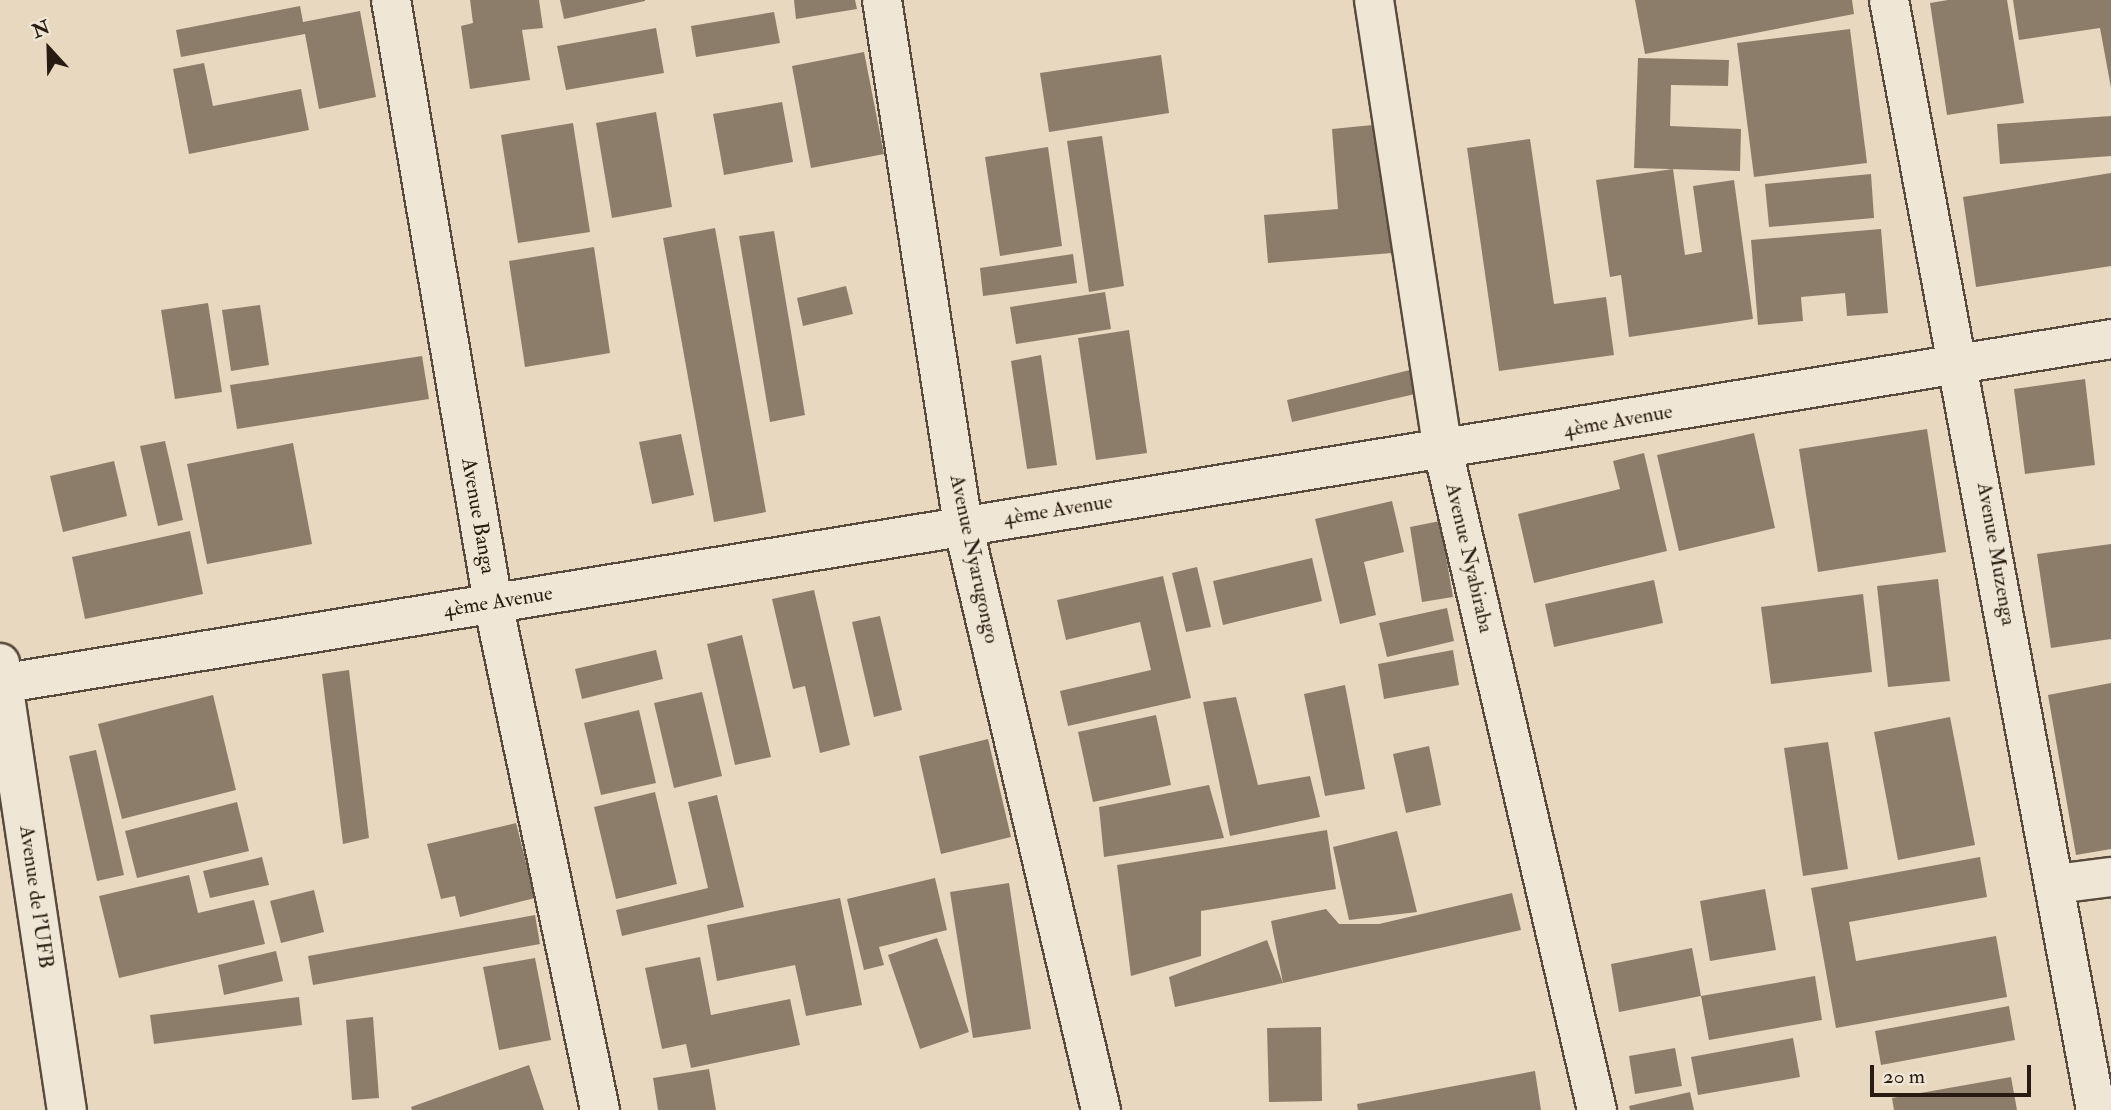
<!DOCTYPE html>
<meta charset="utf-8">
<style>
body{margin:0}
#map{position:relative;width:2111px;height:1110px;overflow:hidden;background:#e8d8bf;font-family:"IM FELL Double Pica",serif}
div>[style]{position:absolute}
.building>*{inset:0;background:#8c7d6b}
.roads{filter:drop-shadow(2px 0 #584a3c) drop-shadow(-2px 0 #584a3c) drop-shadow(0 2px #584a3c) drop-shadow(0 -2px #584a3c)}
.minor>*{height:38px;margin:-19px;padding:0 19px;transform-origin:19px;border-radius:19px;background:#f0e6d5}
span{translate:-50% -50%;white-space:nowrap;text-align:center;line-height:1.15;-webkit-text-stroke:6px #f0e6d5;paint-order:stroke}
.street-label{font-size:21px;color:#281b11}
.north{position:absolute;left:14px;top:14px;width:70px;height:70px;-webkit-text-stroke:5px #f0e6d5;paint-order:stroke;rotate:338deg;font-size:19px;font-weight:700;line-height:28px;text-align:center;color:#281b11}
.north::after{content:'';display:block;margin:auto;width:24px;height:32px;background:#281b11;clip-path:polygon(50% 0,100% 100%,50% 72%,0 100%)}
.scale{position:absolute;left:1870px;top:1065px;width:161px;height:32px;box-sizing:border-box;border:4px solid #281b11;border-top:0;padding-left:9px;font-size:21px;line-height:24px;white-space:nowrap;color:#281b11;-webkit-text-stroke:5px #f0e6d5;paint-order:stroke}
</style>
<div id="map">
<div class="building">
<i style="clip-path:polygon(470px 0,539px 0,543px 28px,522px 30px,530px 80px,470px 89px,461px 26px,473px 23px)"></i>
<i style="clip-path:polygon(560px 0,645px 0,645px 1px,564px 19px)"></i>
<i style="clip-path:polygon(794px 0,855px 0,857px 9px,796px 19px)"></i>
<i style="clip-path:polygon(1635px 0,1852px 0,1854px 14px,1645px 54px)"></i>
<i style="clip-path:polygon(1948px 0,2007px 0,2024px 103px,1947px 115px,1930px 3px)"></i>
<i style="clip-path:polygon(2013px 0,2111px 0,2111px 88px,2100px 28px,2019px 40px)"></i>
<i style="clip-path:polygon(300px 6px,303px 22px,360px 11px,376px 97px,319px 109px,305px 34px,181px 57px,176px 30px)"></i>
<i style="clip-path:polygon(774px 12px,780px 43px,696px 57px,691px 26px)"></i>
<i style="clip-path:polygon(656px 28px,664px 73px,566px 90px,557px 46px)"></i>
<i style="clip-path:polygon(1850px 29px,1867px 163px,1754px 177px,1737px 43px)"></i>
<i style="clip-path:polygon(864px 52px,884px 154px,811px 168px,792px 66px)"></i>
<i style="clip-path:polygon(1161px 55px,1169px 113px,1049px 132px,1040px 73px)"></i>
<i style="clip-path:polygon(1638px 58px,1729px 60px,1728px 86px,1671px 85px,1670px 126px,1741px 129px,1740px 171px,1634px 168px)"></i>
<i style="clip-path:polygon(204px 63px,213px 106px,301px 89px,309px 130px,189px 154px,173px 69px)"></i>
<i style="clip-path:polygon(782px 102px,793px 162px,724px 175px,713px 114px)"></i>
<i style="clip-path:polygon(656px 112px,672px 207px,612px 218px,596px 123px)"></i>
<i style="clip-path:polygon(2111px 116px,2111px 156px,2000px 164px,1997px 124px)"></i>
<i style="clip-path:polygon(573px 123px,590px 232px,518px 243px,501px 135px)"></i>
<i style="clip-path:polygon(1383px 124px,1392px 253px,1268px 263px,1264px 215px,1338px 209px,1332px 129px)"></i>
<i style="clip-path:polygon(1102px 136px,1124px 286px,1089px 292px,1067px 141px)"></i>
<i style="clip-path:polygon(1530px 139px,1554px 304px,1606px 297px,1614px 355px,1499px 371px,1467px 148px)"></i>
<i style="clip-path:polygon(1048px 147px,1062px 246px,1000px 256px,985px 157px)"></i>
<i style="clip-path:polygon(1673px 169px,1685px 255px,1702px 252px,1693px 186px,1734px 180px,1753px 319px,1629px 337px,1621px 275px,1610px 277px,1596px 180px)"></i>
<i style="clip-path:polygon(2111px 173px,2111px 266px,1976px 287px,1963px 197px)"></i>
<i style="clip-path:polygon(1871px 174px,1874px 218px,1769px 227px,1765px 184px)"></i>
<i style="clip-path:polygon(715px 228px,766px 512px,714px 522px,663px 238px)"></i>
<i style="clip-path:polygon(1881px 229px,1888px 313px,1847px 316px,1845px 293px,1801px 297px,1803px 321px,1758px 325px,1751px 240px)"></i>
<i style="clip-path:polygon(774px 231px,805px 415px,770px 422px,739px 236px)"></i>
<i style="clip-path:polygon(594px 247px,610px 353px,525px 367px,509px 261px)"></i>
<i style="clip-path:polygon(1073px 254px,1077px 283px,983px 296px,980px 268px)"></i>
<i style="clip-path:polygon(846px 286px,853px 314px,803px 326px,797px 298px)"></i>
<i style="clip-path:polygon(1105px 292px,1111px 329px,1016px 344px,1010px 307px)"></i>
<i style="clip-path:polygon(208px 303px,222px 392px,175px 399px,161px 310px)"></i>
<i style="clip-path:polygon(260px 305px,269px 365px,231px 371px,222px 310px)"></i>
<i style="clip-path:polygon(1129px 330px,1147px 453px,1096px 460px,1078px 338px)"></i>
<i style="clip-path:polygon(1041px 355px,1057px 465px,1027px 469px,1011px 361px)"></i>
<i style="clip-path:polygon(422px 356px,429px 399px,237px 429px,230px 385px)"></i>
<i style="clip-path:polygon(1418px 368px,1424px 392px,1292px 422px,1287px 400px)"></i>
<i style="clip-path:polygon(2085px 379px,2095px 465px,2025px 474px,2014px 389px)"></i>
<i style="clip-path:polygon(1927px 429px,1946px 552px,1818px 572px,1799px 449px)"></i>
<i style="clip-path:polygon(1754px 433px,1775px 528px,1679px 551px,1657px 455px)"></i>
<i style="clip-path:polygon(681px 434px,694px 495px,652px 504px,639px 442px)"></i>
<i style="clip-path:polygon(165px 441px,183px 520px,158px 526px,140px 446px)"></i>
<i style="clip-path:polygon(293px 443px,312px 544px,207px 564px,187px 464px)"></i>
<i style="clip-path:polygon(1644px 453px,1667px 551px,1534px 583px,1518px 514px,1620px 489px,1613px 461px)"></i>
<i style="clip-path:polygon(114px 461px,127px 516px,63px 532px,50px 476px)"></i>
<i style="clip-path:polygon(1392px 501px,1404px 552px,1364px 562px,1376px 615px,1340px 624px,1315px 519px)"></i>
<i style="clip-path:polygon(1440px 521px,1453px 597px,1422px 602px,1410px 527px)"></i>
<i style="clip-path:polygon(190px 531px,203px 594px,85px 619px,72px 557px)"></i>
<i style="clip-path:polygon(2111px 544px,2111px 639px,2051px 648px,2037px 554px)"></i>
<i style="clip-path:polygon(1312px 558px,1322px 601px,1223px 625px,1213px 581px)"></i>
<i style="clip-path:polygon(1197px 567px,1211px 627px,1186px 632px,1172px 573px)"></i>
<i style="clip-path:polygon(1163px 576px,1191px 698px,1068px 726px,1060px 691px,1151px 670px,1140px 622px,1066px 640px,1057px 600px)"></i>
<i style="clip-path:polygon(1938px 579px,1950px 681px,1888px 687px,1877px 586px)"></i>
<i style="clip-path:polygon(1654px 580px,1663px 623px,1554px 647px,1545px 604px)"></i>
<i style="clip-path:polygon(814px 590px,850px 745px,820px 753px,805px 686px,793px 689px,772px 599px)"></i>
<i style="clip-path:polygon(1863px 594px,1872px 672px,1771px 684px,1761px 607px)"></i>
<i style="clip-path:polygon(1447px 608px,1454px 641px,1387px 657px,1379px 623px)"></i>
<i style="clip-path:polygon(880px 616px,902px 710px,874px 717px,852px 622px)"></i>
<i style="clip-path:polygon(742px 635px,771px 757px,735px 765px,707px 644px)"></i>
<i style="clip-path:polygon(656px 650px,663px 679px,582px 699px,575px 669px)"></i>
<i style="clip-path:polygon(1453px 650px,1459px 685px,1384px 699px,1378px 664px)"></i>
<i style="clip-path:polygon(349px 670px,369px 838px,343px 844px,322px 674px)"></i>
<i style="clip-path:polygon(2111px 683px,2111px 849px,2076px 855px,2048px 695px)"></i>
<i style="clip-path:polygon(1345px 685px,1365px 789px,1325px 796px,1304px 694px)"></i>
<i style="clip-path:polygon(702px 692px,722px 776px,674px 788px,654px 703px)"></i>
<i style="clip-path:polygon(213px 695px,236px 790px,122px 819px,98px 724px)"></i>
<i style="clip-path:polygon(1236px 697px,1258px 785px,1310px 776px,1320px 817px,1230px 836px,1203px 702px)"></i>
<i style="clip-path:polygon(639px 710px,656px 783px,601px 795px,584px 723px)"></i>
<i style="clip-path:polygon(1156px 715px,1171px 785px,1093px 802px,1078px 732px)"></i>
<i style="clip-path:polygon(1950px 717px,1975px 845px,1898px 860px,1874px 732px)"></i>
<i style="clip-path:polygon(988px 739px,1011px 837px,941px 854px,919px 756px)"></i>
<i style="clip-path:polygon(1828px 742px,1848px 869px,1803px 876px,1784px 748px)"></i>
<i style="clip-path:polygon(1429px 746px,1441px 805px,1406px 813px,1393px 754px)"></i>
<i style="clip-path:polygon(96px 750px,124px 875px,97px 881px,69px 756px)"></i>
<i style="clip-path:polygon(1209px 785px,1224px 838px,1104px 857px,1099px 807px)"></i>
<i style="clip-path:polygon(655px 792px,677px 884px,616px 899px,594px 807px)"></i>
<i style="clip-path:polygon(717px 795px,744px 907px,622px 936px,616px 910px,708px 888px,688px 802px)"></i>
<i style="clip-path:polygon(237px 802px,249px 851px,137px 878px,125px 831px)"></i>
<i style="clip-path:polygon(516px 823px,535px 898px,460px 917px,455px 896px,441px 899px,427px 844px)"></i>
<i style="clip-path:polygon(1327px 830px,1336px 889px,1201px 911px,1201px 956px,1131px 976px,1117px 865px)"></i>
<i style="clip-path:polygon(1397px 831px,1417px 912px,1349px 920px,1333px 847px)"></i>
<i style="clip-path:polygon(262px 857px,269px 885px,210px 898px,203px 871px)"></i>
<i style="clip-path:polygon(1980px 857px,1987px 897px,1849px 922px,1856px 961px,1996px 936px,2007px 997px,1836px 1028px,1811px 888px)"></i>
<i style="clip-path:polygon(189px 875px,198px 913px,254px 900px,265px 944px,119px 978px,99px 896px)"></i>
<i style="clip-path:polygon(935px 878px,947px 930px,879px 947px,884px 965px,864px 970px,847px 899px)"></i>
<i style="clip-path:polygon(1009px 883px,1031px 1029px,973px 1038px,950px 892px)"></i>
<i style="clip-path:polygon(1765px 889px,1776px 950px,1710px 961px,1700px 901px)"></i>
<i style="clip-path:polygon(314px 890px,324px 932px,281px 943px,270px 901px)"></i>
<i style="clip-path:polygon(1512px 893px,1521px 930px,1283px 983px,1271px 921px,1326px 909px,1339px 924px,1379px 924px)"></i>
<i style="clip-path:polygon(840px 898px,862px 1005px,806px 1016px,795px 965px,717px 981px,707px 925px)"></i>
<i style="clip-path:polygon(535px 915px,540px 944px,313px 985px,308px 956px)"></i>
<i style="clip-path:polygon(937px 938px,969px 1032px,920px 1049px,888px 955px)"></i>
<i style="clip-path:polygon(1267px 940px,1283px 983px,1175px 1007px,1169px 977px)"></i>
<i style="clip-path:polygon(1692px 948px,1701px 996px,1619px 1012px,1611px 964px)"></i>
<i style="clip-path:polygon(276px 951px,283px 981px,224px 995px,218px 965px)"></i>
<i style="clip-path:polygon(700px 957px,711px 1015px,790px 999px,800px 1045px,691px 1068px,686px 1044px,662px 1049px,645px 968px)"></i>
<i style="clip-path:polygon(535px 958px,551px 1040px,499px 1050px,483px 967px)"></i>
<i style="clip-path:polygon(1815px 976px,1822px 1020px,1709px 1040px,1701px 996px)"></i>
<i style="clip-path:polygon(299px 997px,302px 1025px,154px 1044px,150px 1015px)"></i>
<i style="clip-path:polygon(2009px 1006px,2015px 1040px,1881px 1065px,1875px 1031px)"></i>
<i style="clip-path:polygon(373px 1017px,379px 1098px,352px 1100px,346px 1020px)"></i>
<i style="clip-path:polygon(1321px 1027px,1322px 1101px,1269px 1102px,1267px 1028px)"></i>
<i style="clip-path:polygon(1793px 1038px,1800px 1077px,1698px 1095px,1691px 1057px)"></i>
<i style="clip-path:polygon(1675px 1048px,1682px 1086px,1635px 1094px,1629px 1056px)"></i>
<i style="clip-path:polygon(529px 1065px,544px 1110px,412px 1110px,411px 1107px)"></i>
<i style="clip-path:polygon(709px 1069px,716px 1110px,658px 1110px,653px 1078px)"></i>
<i style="clip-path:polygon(1535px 1071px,1541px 1110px,1358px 1110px,1357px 1104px)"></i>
<i style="clip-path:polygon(2011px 1077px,2017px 1110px,1894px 1110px,1892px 1098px)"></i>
<i style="clip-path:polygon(1690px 1092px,1694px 1110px,1630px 1110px,1629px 1106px)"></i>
</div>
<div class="roads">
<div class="minor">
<i style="left:391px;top:0;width:612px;rotate:80.4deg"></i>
<i style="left:493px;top:603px;width:518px;rotate:78.08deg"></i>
<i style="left:882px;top:0;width:531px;rotate:81.23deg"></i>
<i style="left:963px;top:525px;width:601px;rotate:76.73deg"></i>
<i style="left:1374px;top:0;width:455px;rotate:81.3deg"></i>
<i style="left:1443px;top:450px;width:678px;rotate:76.87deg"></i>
<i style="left:1889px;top:0;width:1129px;rotate:79.44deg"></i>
<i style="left:0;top:663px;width:452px;rotate:81.5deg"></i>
<i style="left:0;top:684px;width:2139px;rotate:-9.28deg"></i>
<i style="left:2056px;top:884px;width:55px;rotate:-7.3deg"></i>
</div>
</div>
<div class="street-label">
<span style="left:1618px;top:421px;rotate:-10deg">4ème Avenue</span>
<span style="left:1058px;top:510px;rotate:-9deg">4ème Avenue</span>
<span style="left:478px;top:516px;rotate:80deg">Avenue Banga</span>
<span style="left:1996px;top:554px;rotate:80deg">Avenue Muzenga</span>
<span style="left:1469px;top:558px;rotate:77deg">Avenue Nyabiraba</span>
<span style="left:974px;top:559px;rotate:78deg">Avenue Nyarugongo</span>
<span style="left:498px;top:602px;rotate:-9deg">4ème Avenue</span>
<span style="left:36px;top:897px;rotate:82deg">Avenue de l'UFB</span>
</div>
<div class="north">N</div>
<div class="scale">20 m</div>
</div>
